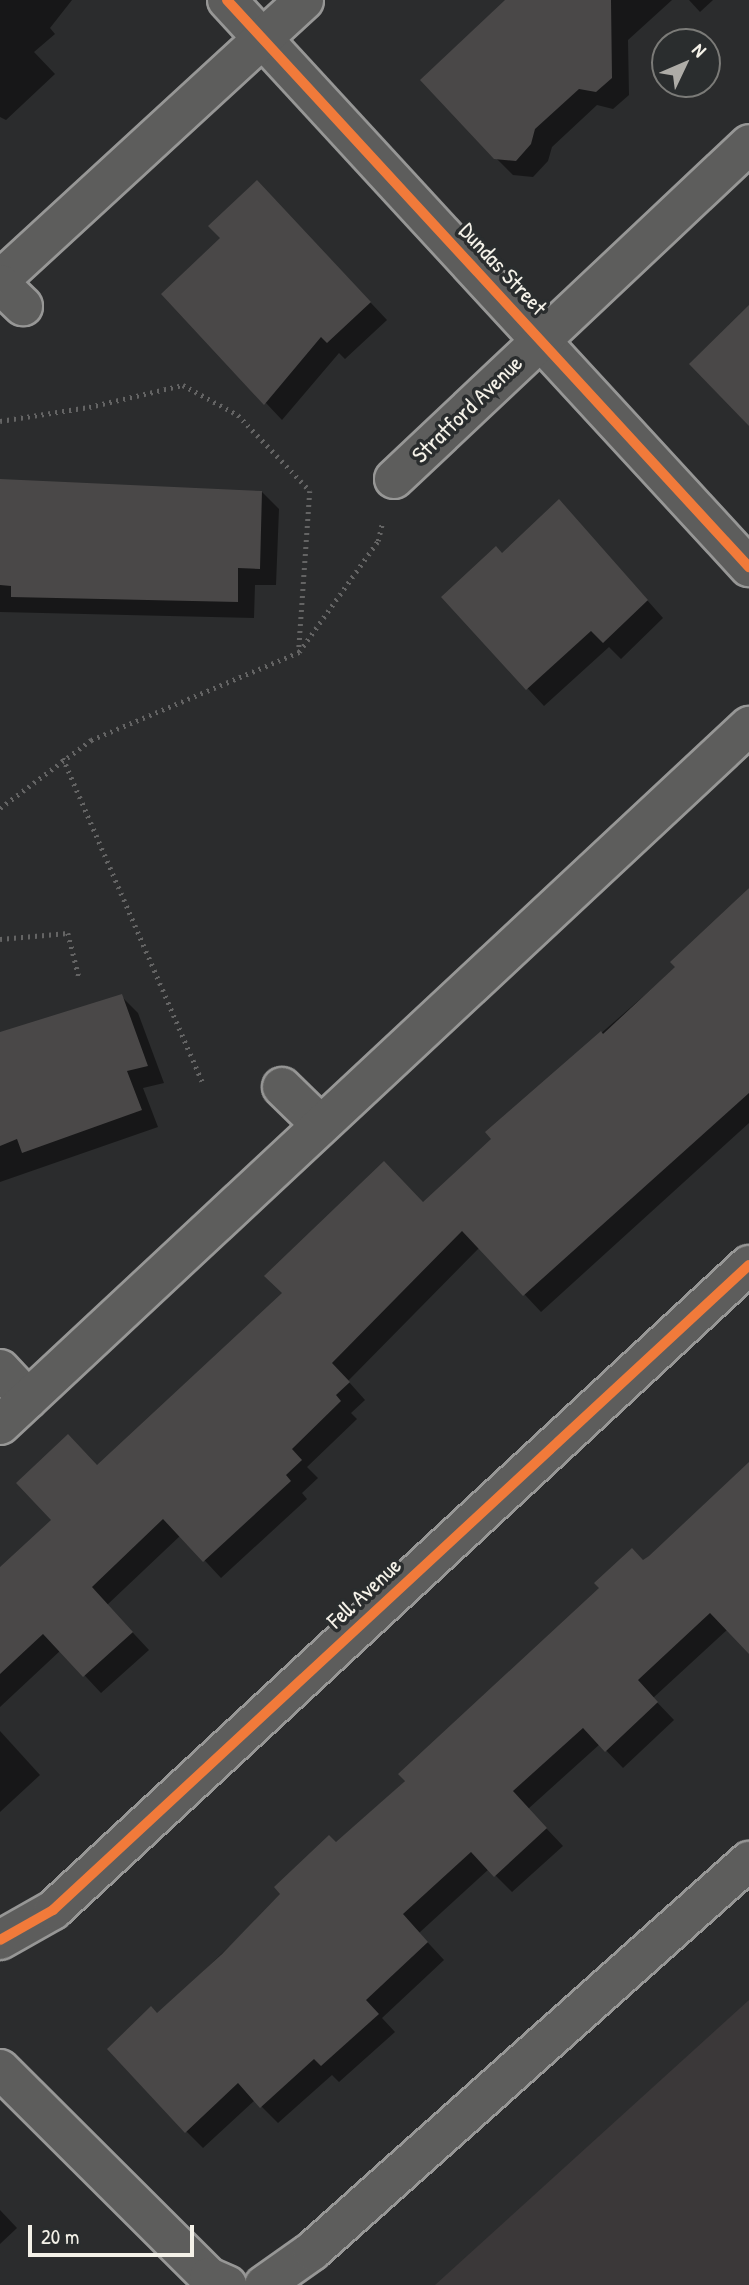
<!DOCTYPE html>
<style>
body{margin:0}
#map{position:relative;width:749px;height:2285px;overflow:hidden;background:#2b2c2d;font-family:"Patrick Hand",sans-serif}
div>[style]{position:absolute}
.built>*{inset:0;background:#3b3839}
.shadow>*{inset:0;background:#0007}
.building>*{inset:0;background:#4a4848}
.path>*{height:4.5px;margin-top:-2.25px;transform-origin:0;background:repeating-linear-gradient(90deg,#646464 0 2px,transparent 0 7px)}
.roads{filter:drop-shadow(2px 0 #979796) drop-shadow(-2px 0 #979796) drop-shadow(0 2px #979796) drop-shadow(0 -2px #979796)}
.minor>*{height:38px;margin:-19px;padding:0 19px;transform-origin:19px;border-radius:19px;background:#5d5d5c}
.cycleway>*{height:10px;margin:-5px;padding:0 5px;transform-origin:5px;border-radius:5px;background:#f17a3a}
span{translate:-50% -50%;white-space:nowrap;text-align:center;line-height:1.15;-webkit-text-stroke:7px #2a2d2e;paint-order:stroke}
.street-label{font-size:23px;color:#f4f1e8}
.north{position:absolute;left:651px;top:28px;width:70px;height:70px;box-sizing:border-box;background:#2a2d2e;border:2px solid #7b7b78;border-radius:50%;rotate:46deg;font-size:19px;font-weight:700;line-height:28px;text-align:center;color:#f4f1e8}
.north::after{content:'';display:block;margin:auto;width:24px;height:32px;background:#aeaca7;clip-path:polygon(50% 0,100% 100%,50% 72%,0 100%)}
.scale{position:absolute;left:28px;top:2225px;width:166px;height:32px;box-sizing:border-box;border:4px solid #f4f1e8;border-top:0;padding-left:9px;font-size:21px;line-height:24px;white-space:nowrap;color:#f4f1e8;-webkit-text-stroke:5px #2a2d2e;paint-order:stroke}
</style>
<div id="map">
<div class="built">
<i style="clip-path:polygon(749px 2000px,749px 2285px,435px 2285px)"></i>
</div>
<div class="shadow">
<i style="clip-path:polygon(0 0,72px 0,50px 28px,55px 34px,34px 52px,55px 74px,6px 120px,0 117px)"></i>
<i style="clip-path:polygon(508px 0,672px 0,628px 40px,629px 95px,613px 109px,597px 105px,552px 147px,548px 161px,533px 177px,513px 175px,496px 158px)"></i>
<i style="clip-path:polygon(689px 0,713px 0,700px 12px)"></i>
<i style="clip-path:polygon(274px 200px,387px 320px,345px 359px,339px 353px,282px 420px,163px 294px)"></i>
<i style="clip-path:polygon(0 481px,262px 492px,279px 509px,276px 585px,255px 585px,254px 618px,0 612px)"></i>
<i style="clip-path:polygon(559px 501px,663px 618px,621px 659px,609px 647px,544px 706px,443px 597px,502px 555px)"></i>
<i style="clip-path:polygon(749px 888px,749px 1123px,541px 1312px,480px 1247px,348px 1381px,365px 1400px,351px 1413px,357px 1419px,307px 1467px,318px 1478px,302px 1493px,307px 1499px,221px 1578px,181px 1535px,107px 1605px,149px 1650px,101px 1693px,61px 1650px,0 1707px,0 1569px,54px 1520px,97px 1467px,423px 1204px,493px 1139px,488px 1132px,677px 967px)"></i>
<i style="clip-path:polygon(121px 996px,138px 1013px,164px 1083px,143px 1088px,158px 1127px,0 1182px,0 1033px)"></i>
<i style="clip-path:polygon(749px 1467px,749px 1652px,728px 1629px,653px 1698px,674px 1720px,623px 1768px,600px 1744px,528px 1809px,563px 1846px,512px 1892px,489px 1869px,419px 1933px,444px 1960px,382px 2018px,395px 2032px,339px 2082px,332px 2075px,278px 2123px,255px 2100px,203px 2148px,186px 2131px,158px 2015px,336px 1844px)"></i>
<i style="clip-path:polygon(0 1731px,40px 1775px,0 1812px)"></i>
<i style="clip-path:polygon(0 2210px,17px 2228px,0 2244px)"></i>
</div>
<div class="building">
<i style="clip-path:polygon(505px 0,611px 0,612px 78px,596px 92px,579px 89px,535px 129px,531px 144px,516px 161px,494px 159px,420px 80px)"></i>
<i style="clip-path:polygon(257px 180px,371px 302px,327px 343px,321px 337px,264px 405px,161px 294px,220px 238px,208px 226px)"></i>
<i style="clip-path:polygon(749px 305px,749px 426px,689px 364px)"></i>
<i style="clip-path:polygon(0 479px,262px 491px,260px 569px,238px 568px,238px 602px,11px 597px,11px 586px,0 585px)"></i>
<i style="clip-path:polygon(559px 499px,648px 600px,603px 643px,591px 631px,526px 690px,441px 597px,496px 546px,502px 553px)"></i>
<i style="clip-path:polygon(749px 888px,749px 1093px,523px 1296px,462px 1231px,332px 1363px,350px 1382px,336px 1395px,341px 1401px,292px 1449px,302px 1460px,286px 1475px,291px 1481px,203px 1562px,163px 1519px,92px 1587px,133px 1632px,83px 1677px,43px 1634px,0 1674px,0 1567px,51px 1520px,16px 1483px,68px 1434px,97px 1465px,282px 1293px,264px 1276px,384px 1161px,423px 1202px,491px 1139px,485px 1132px,601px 1031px,603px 1034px,675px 967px,670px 962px)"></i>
<i style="clip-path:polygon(122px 994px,148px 1066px,127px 1071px,142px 1110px,22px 1153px,17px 1139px,0 1146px,0 1032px)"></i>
<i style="clip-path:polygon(749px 1462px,749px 1654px,710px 1613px,638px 1680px,658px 1702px,605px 1752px,583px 1728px,513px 1791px,547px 1828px,494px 1877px,471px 1852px,403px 1914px,428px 1942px,366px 2000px,379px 2014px,321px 2066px,314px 2059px,260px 2108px,238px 2083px,185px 2133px,107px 2049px,151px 2006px,157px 2013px,222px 1954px,280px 1894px,274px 1887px,329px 1835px,336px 1842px,405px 1781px,398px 1774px,599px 1588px,594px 1583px,632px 1548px,643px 1560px,649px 1556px)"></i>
</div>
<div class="path">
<i style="left:0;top:421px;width:90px;rotate:-8.9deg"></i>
<i style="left:89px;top:407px;width:97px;rotate:-13.2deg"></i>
<i style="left:183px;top:385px;width:63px;rotate:28.6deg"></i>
<i style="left:238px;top:415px;width:105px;rotate:46.5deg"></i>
<i style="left:310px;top:491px;width:159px;rotate:94deg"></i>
<i style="left:63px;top:758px;width:352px;rotate:66.7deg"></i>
<i style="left:0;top:808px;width:114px;rotate:-36.8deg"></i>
<i style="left:91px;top:740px;width:226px;rotate:-22.9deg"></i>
<i style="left:299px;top:652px;width:136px;rotate:-54.6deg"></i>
<i style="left:378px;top:541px;width:17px;rotate:-77deg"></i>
<i style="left:0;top:939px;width:68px;rotate:-5deg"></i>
<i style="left:68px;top:933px;width:45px;rotate:76deg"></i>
</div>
<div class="roads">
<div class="minor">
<i style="left:227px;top:0;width:771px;rotate:47.37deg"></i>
<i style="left:0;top:280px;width:413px;rotate:-42.6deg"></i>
<i style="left:0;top:284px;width:32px;rotate:44deg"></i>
<i style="left:394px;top:479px;width:488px;rotate:-43.3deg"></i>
<i style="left:282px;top:1087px;width:54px;rotate:44.3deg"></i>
<i style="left:0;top:1369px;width:41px;rotate:47deg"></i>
<i style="left:0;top:1425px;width:1025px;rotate:-43.02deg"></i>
<i style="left:0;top:1940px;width:61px;rotate:-29.5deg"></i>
<i style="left:53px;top:1910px;width:949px;rotate:-42.82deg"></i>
<i style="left:0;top:2069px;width:295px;rotate:44.9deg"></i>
<i style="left:209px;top:2277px;width:20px;rotate:24deg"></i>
<i style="left:264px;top:2285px;width:59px;rotate:-35.3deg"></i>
<i style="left:312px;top:2251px;width:586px;rotate:-41.75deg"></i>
</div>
</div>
<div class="cycleway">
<i style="left:227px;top:0;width:771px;rotate:47.37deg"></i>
<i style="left:0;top:1940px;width:61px;rotate:-29.5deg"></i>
<i style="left:53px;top:1910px;width:949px;rotate:-42.82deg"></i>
</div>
<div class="street-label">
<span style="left:503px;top:269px;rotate:47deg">Dundas Street</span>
<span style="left:467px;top:409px;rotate:-44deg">Stratford Avenue</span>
<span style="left:364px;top:1593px;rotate:-43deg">Fell Avenue</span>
</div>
<div class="north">N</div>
<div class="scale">20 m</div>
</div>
